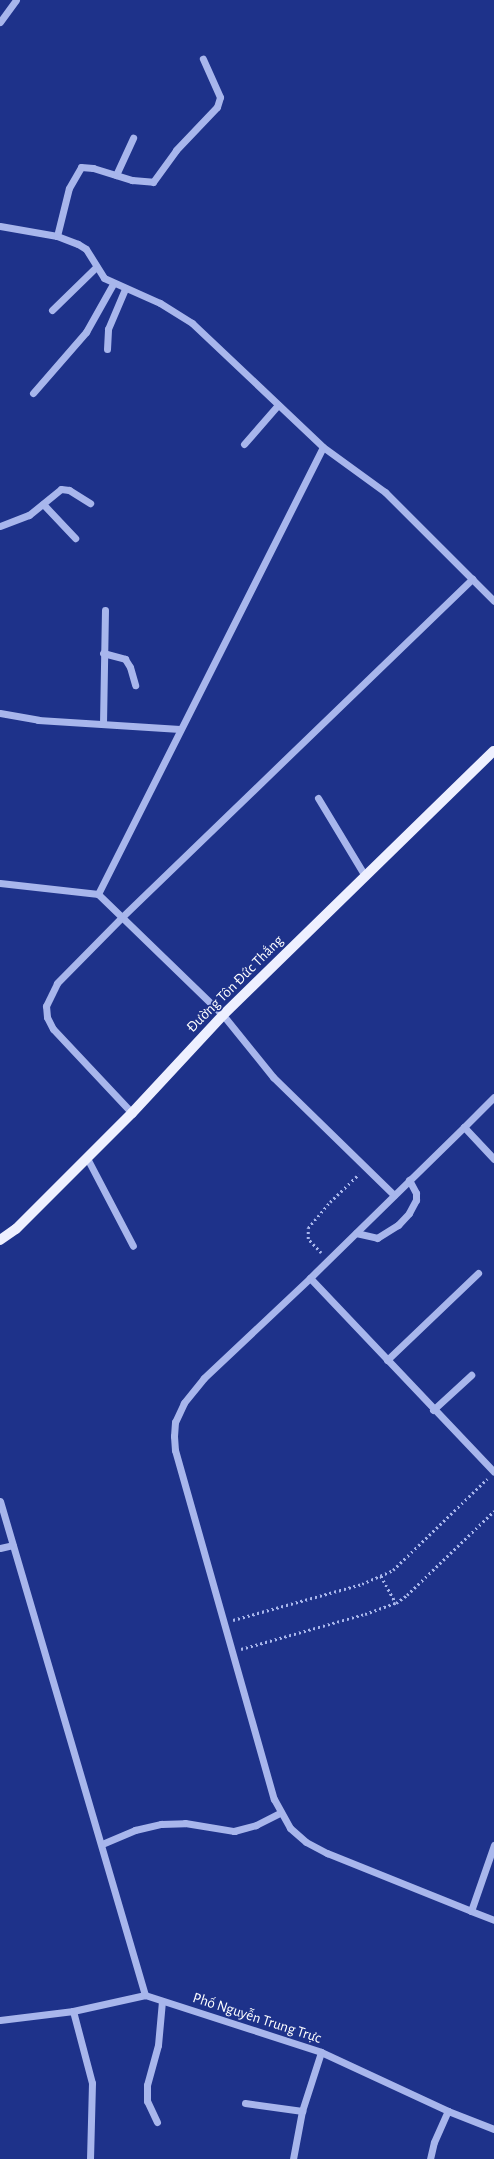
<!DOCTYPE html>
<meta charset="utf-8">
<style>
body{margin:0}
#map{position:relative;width:494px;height:2159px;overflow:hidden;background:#1e328a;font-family:"Alegreya Sans",sans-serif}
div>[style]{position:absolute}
.path>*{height:2.5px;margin-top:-1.25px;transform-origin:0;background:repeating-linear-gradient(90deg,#a8b6ec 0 2px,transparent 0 5px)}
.minor>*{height:7px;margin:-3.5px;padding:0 3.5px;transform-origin:3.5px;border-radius:3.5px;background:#a8b6ec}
.major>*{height:10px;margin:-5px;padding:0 5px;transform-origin:5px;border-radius:5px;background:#eef0ff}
span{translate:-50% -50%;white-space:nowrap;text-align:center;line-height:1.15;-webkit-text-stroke:3.5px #1e328a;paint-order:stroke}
.street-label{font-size:15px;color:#fff}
</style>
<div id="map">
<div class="path">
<i style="left:321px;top:1253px;width:19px;rotate:-133deg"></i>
<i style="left:308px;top:1239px;width:11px;rotate:-90deg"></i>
<i style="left:308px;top:1228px;width:34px;rotate:-50deg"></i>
<i style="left:330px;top:1202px;width:40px;rotate:-44deg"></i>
<i style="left:381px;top:1576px;width:31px;rotate:61deg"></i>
<i style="left:233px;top:1620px;width:134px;rotate:-15.6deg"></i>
<i style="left:362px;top:1584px;width:34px;rotate:-24deg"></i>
<i style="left:393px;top:1570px;width:131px;rotate:-44.1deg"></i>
<i style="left:241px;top:1649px;width:129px;rotate:-15.8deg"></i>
<i style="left:365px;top:1614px;width:33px;rotate:-20deg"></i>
<i style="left:396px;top:1603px;width:14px;rotate:-36deg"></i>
<i style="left:407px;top:1595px;width:121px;rotate:-44deg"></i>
</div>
<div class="minor">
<i style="left:0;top:22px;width:27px;rotate:-54deg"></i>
<i style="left:116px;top:175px;width:41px;rotate:-65.3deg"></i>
<i style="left:0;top:226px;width:58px;rotate:10deg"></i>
<i style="left:57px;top:236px;width:22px;rotate:21deg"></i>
<i style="left:78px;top:244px;width:9px;rotate:32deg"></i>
<i style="left:86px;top:249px;width:34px;rotate:58deg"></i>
<i style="left:104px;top:278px;width:61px;rotate:24.1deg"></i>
<i style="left:160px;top:303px;width:38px;rotate:32deg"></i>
<i style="left:192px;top:323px;width:180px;rotate:43.4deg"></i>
<i style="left:323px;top:447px;width:77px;rotate:36deg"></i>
<i style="left:385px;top:492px;width:154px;rotate:45deg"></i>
<i style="left:57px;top:236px;width:49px;rotate:-76deg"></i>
<i style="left:69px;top:188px;width:24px;rotate:-60deg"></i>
<i style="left:81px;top:167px;width:12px;rotate:5deg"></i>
<i style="left:93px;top:168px;width:41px;rotate:17.1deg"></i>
<i style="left:132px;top:180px;width:21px;rotate:5deg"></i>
<i style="left:153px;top:182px;width:39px;rotate:-54deg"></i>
<i style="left:176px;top:150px;width:59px;rotate:-46.4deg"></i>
<i style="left:217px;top:107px;width:10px;rotate:-73deg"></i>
<i style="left:220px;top:97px;width:42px;rotate:-114.1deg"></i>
<i style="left:52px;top:310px;width:62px;rotate:-44.3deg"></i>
<i style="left:107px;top:349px;width:20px;rotate:-87deg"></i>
<i style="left:108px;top:329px;width:43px;rotate:-67deg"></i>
<i style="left:33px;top:393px;width:81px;rotate:-49deg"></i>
<i style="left:86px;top:332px;width:55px;rotate:-60.6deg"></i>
<i style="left:244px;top:444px;width:52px;rotate:-48.9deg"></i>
<i style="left:43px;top:504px;width:47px;rotate:46.7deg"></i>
<i style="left:0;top:526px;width:31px;rotate:-21deg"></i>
<i style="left:29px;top:515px;width:41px;rotate:-39.1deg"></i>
<i style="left:61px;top:489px;width:8px;rotate:7deg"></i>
<i style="left:69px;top:490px;width:25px;rotate:32deg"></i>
<i style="left:103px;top:653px;width:23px;rotate:15deg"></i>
<i style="left:125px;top:659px;width:9px;rotate:58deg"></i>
<i style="left:130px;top:667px;width:19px;rotate:74deg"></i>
<i style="left:0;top:713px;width:39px;rotate:10deg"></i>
<i style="left:38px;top:720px;width:142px;rotate:3.6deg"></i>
<i style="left:103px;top:724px;width:114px;rotate:-89deg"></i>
<i style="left:318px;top:798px;width:91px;rotate:58.9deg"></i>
<i style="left:0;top:883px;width:99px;rotate:6.4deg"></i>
<i style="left:98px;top:894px;width:174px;rotate:44.1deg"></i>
<i style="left:223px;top:1015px;width:80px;rotate:51.1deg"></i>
<i style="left:273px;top:1077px;width:169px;rotate:44.3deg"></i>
<i style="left:98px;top:894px;width:500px;rotate:-63.28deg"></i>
<i style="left:132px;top:1113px;width:115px;rotate:-133.2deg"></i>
<i style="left:53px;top:1029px;width:13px;rotate:-117deg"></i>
<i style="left:47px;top:1017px;width:11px;rotate:-95deg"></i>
<i style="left:46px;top:1006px;width:25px;rotate:-64deg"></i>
<i style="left:57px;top:983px;width:93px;rotate:-45.4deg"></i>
<i style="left:122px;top:917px;width:487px;rotate:-44deg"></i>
<i style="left:464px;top:1127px;width:42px;rotate:-45deg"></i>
<i style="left:87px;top:1158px;width:99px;rotate:62.4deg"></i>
<i style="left:494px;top:1159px;width:44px;rotate:-133.2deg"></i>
<i style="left:464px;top:1127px;width:216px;rotate:135.6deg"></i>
<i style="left:310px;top:1278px;width:146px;rotate:136.7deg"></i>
<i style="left:204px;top:1378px;width:32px;rotate:129deg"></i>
<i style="left:184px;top:1403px;width:21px;rotate:115deg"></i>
<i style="left:175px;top:1422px;width:14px;rotate:94deg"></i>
<i style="left:174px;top:1436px;width:14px;rotate:86deg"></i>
<i style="left:175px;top:1450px;width:363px;rotate:74.2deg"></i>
<i style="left:274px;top:1799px;width:33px;rotate:61deg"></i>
<i style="left:290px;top:1828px;width:21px;rotate:41deg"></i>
<i style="left:306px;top:1842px;width:24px;rotate:28deg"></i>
<i style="left:327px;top:1853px;width:155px;rotate:21.9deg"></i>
<i style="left:471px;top:1911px;width:70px;rotate:-70.8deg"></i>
<i style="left:356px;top:1233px;width:22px;rotate:13deg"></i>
<i style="left:377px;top:1238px;width:25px;rotate:-32deg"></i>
<i style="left:398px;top:1225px;width:16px;rotate:-47deg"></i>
<i style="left:409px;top:1213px;width:15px;rotate:-62deg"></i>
<i style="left:416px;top:1200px;width:7px;rotate:-90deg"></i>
<i style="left:416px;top:1193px;width:15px;rotate:-118deg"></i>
<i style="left:310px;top:1278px;width:267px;rotate:46.5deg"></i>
<i style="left:387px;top:1360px;width:126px;rotate:-43.7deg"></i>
<i style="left:433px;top:1410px;width:52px;rotate:-42.6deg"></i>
<i style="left:0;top:1501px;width:515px;rotate:73.64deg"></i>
<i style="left:0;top:1548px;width:13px;rotate:-13deg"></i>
<i style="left:102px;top:1844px;width:36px;rotate:-23deg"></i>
<i style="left:135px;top:1830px;width:27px;rotate:-13deg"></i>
<i style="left:161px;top:1824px;width:24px;rotate:-2deg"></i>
<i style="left:185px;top:1823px;width:50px;rotate:9.3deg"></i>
<i style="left:234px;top:1831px;width:23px;rotate:-15deg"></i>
<i style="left:256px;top:1825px;width:28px;rotate:-27deg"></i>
<i style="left:471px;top:1911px;width:25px;rotate:21deg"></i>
<i style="left:73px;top:2011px;width:74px;rotate:75.2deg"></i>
<i style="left:92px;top:2083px;width:76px;rotate:91.5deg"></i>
<i style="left:0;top:2020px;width:74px;rotate:-7deg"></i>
<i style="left:73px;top:2011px;width:74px;rotate:-12.5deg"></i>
<i style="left:145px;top:1995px;width:185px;rotate:17.9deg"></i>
<i style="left:321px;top:2052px;width:140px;rotate:24.9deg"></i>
<i style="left:448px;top:2111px;width:49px;rotate:21.4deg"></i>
<i style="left:245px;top:2103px;width:58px;rotate:8deg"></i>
<i style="left:157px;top:2122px;width:23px;rotate:-115deg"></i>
<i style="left:147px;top:2101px;width:16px;rotate:-90deg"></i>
<i style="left:147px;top:2085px;width:41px;rotate:-74.6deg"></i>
<i style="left:158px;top:2045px;width:44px;rotate:-84.8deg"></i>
<i style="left:293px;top:2159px;width:49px;rotate:-79.4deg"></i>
<i style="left:302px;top:2111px;width:62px;rotate:-72.1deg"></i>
<i style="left:430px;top:2159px;width:17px;rotate:-77deg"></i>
<i style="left:434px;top:2142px;width:34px;rotate:-66deg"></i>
</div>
<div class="major">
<i style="left:0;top:1240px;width:19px;rotate:-35deg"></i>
<i style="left:16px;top:1229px;width:164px;rotate:-45deg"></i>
<i style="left:132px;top:1113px;width:134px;rotate:-47.1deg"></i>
<i style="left:223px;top:1015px;width:378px;rotate:-44.3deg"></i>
</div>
<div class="street-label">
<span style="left:235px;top:984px;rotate:-45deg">Đường Tôn Đức Thắng</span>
<span style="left:257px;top:2018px;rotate:18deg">Phố Nguyễn Trung Trực</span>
</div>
</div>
